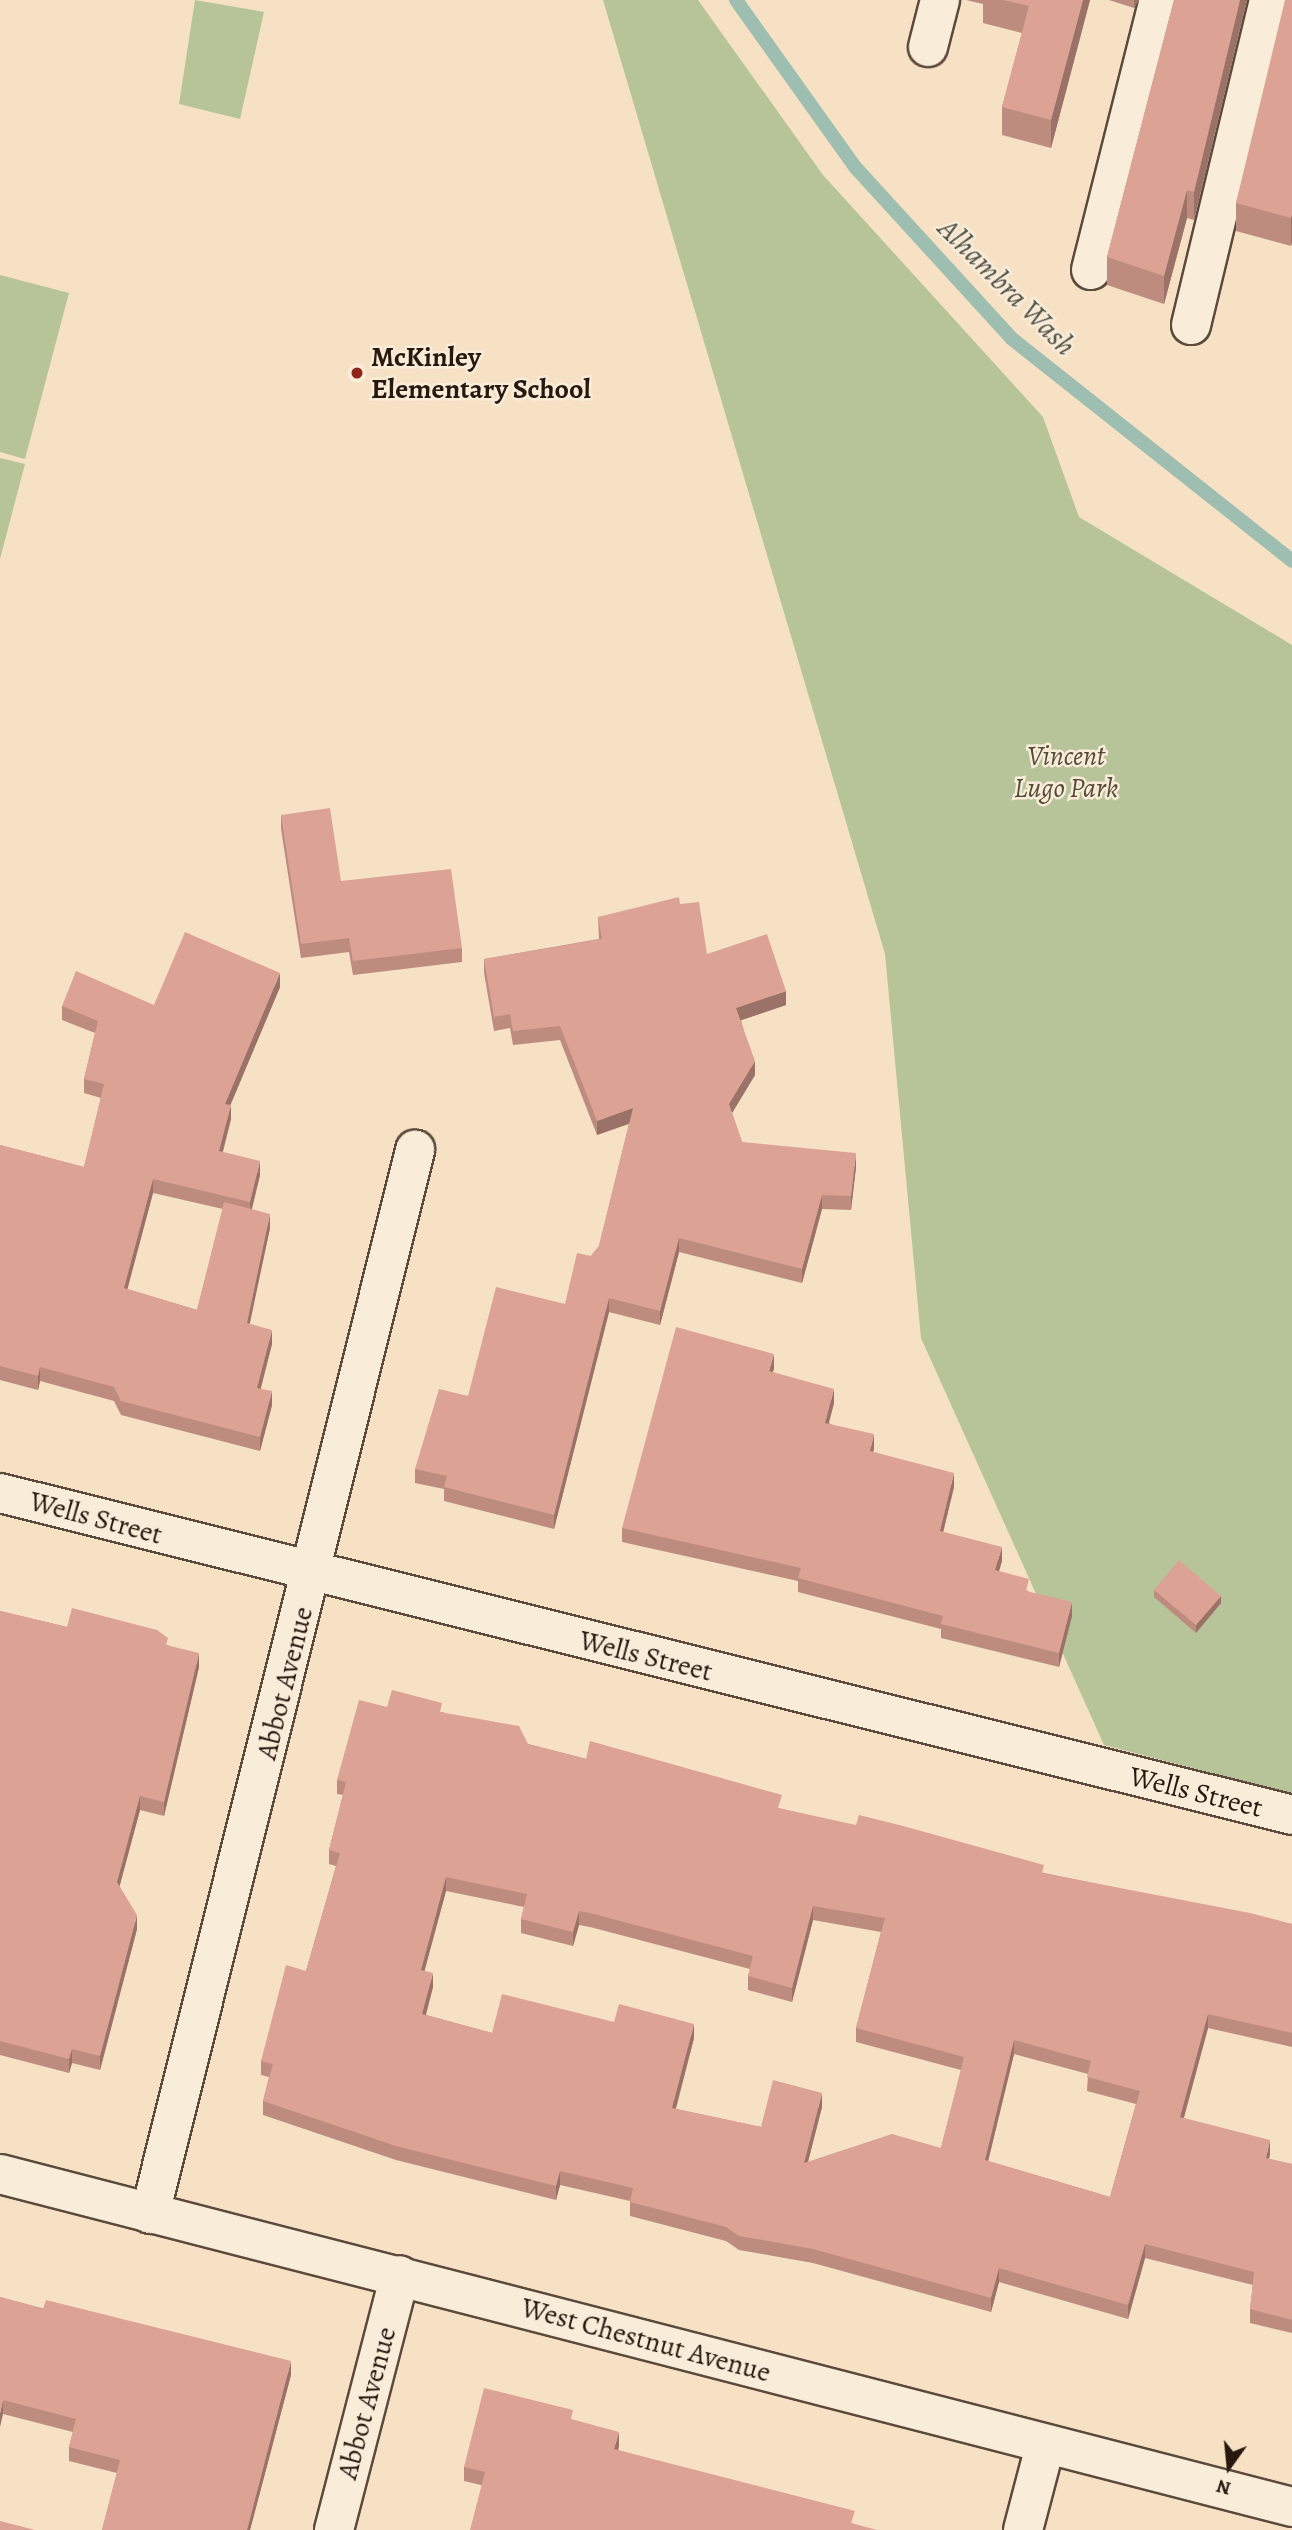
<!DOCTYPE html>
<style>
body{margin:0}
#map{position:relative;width:1292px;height:2530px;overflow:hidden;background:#f6e1c4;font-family:Alegreya,serif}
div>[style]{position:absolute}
.green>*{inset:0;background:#b7c499}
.stream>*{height:14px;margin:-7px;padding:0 7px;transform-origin:7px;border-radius:7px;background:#9dbeb1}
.roads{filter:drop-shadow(2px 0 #5c4a3c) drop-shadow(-2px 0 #5c4a3c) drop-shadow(0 2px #5c4a3c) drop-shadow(0 -2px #5c4a3c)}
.minor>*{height:38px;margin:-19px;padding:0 19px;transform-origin:19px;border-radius:19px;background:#f9ecd9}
.wall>*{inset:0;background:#bd8c7f}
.shaded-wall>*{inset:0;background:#9a7268}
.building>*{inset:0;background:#dca394}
.dots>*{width:19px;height:19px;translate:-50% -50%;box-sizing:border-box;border:4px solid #f9ecd9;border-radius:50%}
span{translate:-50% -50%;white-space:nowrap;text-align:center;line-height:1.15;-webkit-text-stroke:5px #f9ecd9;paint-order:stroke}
.poi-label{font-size:28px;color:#28180e;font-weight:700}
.left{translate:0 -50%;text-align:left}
.park-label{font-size:28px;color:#534c38;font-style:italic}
.street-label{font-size:28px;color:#28180e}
.water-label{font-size:30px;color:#515247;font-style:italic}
.north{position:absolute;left:1194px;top:2432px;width:70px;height:70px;-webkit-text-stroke:5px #f9ecd9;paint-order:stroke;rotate:195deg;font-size:19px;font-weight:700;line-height:28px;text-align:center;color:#28180e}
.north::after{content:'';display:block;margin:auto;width:24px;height:32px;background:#28180e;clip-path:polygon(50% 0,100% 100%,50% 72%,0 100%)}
</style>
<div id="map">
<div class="green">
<i style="clip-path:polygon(195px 0,264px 12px,240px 119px,179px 104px)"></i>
<i style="clip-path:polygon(603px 0,698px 0,823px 175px,1043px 417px,1079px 517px,1292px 645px,1292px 1794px,1104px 1745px,921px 1338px,885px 954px)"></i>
<i style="clip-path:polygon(0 275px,69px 293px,25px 459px,0 452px)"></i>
<i style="clip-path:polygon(0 458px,25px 464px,0 559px)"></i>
</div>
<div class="stream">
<i style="left:736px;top:0;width:206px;rotate:54.5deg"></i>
<i style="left:856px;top:168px;width:230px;rotate:47.6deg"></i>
<i style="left:1011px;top:338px;width:359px;rotate:38.4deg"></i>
</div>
<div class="roads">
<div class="minor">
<i style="left:928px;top:47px;width:49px;rotate:-75.7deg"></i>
<i style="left:1091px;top:270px;width:278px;rotate:-75.9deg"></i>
<i style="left:1191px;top:325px;width:334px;rotate:-76.5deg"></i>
<i style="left:0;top:1493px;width:1332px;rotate:13.99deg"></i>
<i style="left:0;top:2174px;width:1334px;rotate:14.45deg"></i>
<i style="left:150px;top:2214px;width:1097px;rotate:-76.01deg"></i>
<i style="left:334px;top:2530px;width:263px;rotate:-75.5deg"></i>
<i style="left:1023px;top:2530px;width:87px;rotate:-75.3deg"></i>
</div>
</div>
<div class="wall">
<i style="clip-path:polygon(966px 0,1090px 0,1051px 148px,1002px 135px,1002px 107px,1022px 33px,983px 23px,983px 4px)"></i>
<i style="clip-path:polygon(1109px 0,1139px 0,1134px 8px)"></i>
<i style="clip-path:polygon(1174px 0,1247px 0,1194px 220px,1187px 218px,1164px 304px,1107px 285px,1107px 257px)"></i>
<i style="clip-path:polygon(1292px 0,1292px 242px,1291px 246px,1236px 231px,1236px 203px)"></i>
<i style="clip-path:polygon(281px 815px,341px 881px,462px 948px,462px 962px,353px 975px,349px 952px,301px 958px,281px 829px)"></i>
<i style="clip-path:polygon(680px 904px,707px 954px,786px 1005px,741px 1020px,755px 1075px,732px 1113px,742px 1142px,856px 1167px,851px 1210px,822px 1209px,802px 1283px,679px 1252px,660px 1325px,609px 1312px,554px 1529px,444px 1501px,444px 1489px,415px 1483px,415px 1469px,468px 1396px,565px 1304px,591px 1256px,599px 1246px,629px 1124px,597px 1135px,560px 1040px,513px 1045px,510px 1028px,494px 1031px,484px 973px,484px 959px,599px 939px,598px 917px)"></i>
<i style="clip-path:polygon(evenodd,280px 987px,230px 1105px,231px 1119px,223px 1152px,260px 1175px,252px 1209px,270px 1228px,249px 1324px,272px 1344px,261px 1388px,272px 1405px,260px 1451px,121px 1415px,114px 1401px,40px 1381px,38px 1390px,0 1380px,0 1145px,84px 1167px,101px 1098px,84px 1093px,84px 1079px,95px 1033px,62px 1020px,62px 1006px,154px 1005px,280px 987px,153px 1193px,223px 1209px,197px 1310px,127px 1289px,153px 1193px)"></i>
<i style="clip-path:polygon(774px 1368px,773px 1372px,834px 1403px,829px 1423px,874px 1448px,873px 1452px,954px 1487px,943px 1532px,1002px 1561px,999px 1571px,1029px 1592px,1072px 1616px,1059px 1667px,941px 1638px,941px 1629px,798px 1592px,798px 1581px,622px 1542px,622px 1528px)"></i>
<i style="clip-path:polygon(1154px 1590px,1221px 1603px,1196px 1633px,1154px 1597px)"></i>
<i style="clip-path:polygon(0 1611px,67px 1627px,168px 1645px,199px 1667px,164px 1816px,140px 1810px,119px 1887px,137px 1929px,100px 2070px,72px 2063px,69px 2073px,0 2055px)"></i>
<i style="clip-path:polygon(evenodd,387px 1707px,442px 1712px,528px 1744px,782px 1809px,1044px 1873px,1292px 1924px,1292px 2047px,1208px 2028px,1184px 2118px,1270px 2154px,1269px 2159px,1292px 2164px,1292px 2333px,1250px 2323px,1250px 2309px,1253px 2285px,1145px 2258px,1128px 2319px,999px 2282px,991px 2312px,813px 2263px,739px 2250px,726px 2241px,630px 2216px,630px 2201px,560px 2185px,556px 2200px,396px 2160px,263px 2115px,263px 2101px,269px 2077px,261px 2075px,261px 2061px,306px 1971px,336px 1866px,329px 1864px,329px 1850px,343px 1795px,337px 1794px,337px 1780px,387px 1707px,446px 1891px,524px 1907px,521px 1919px,521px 1933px,573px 1946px,579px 1925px,590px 1927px,750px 1969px,748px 1976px,748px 1990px,792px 2002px,813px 1920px,881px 1932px,856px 2028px,856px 2042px,961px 2070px,941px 2148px,808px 2162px,822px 2107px,761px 2127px,676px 2109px,694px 2038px,614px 2022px,492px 2033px,426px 2015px,433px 1987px,424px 1971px,446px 1891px,387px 1707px,1014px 2054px,1088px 2074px,1087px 2091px,1136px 2104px,1110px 2197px,988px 2161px,1014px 2054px)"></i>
<i style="clip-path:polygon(0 2297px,291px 2375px,250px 2530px,102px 2530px,117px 2473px,69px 2461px,69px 2447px,73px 2432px,3px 2414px)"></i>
<i style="clip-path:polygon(573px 2420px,619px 2446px,618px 2450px,855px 2524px,481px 2485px,464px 2481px,464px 2467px)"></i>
</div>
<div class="shaded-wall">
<i style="clip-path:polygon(1083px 0,1090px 0,1051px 148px,1051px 120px)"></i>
<i style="clip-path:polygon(1134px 0,1139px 0,1134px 8px)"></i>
<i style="clip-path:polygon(1240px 0,1247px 0,1194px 220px,1194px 192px)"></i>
<i style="clip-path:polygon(1187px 190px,1187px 218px,1164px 304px,1164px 276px)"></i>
<i style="clip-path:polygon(1292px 214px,1292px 242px,1291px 246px,1291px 218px)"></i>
<i style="clip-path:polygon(280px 973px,280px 987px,225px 1118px,225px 1104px)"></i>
<i style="clip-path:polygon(786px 991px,786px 1005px,736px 1022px,736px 1008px)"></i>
<i style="clip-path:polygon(755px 1061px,755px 1075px,729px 1118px,729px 1104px)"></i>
<i style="clip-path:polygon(231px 1105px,231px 1119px,219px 1165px,219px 1151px)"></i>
<i style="clip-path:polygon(633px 1108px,633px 1122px,597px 1135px,597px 1121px)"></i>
<i style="clip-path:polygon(856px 1153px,856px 1167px,851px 1210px,851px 1196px)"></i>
<i style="clip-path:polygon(260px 1161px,260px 1175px,250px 1216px,250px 1202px)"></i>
<i style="clip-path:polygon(153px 1179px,153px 1193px,124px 1302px,124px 1288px)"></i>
<i style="clip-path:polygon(822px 1195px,822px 1209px,802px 1283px,802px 1269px)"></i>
<i style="clip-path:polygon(270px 1214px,270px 1228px,247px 1337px,247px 1323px)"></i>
<i style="clip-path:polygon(679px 1238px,679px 1252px,660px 1325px,660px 1311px)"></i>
<i style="clip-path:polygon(609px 1298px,609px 1312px,554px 1529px,554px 1515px)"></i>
<i style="clip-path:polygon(272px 1330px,272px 1344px,257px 1402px,257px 1388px)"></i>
<i style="clip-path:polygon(774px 1354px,774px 1368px,769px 1385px,769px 1371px)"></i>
<i style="clip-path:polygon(40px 1367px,40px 1381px,38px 1390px,38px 1376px)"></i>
<i style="clip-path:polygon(834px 1389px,834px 1403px,825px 1436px,825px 1423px)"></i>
<i style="clip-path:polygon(272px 1391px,272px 1405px,260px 1451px,260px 1437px)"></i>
<i style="clip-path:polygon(874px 1434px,874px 1448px,870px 1465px,870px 1451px)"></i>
<i style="clip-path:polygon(954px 1473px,954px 1487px,940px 1545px,940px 1531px)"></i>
<i style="clip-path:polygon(1002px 1547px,1002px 1561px,995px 1584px,995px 1570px)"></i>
<i style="clip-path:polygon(1221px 1596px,1221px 1603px,1196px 1633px,1196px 1625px)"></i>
<i style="clip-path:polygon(1072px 1602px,1072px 1616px,1059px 1667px,1059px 1653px)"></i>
<i style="clip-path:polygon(199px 1653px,199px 1667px,164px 1816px,164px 1802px)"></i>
<i style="clip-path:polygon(140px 1796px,140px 1810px,117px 1896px,117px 1882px)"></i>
<i style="clip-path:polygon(446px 1877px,446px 1891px,421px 1984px,421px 1970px)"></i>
<i style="clip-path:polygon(813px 1906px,813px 1920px,792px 2002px,792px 1988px)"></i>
<i style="clip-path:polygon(579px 1911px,579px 1925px,573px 1946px,573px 1932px)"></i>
<i style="clip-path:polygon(137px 1915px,137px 1929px,100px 2070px,100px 2056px)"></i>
<i style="clip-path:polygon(433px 1973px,433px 1987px,422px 2028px,422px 2014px)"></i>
<i style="clip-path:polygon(1208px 2014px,1208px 2028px,1180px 2131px,1180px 2117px)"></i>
<i style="clip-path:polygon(694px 2024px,694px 2038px,672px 2122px,672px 2108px)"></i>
<i style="clip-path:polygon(1014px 2040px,1014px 2054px,985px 2174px,985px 2160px)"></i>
<i style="clip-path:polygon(72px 2049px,72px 2063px,69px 2073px,69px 2059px)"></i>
<i style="clip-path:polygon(822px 2093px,822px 2107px,804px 2177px,804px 2163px)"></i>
<i style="clip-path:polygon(1270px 2140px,1270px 2154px,1266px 2172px,1266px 2158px)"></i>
<i style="clip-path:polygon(560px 2171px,560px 2185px,556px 2200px,556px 2186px)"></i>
<i style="clip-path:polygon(1145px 2244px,1145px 2258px,1128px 2319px,1128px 2305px)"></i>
<i style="clip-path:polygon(999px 2268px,999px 2282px,991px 2312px,991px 2298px)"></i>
<i style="clip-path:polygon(291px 2361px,291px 2375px,250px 2530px,247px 2530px)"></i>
<i style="clip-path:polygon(3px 2400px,3px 2414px,0 2427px,0 2413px)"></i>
<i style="clip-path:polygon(619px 2432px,619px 2446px,614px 2463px,614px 2449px)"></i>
</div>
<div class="building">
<i style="clip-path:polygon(1003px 0,1083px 0,1051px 120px,1002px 107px,1029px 6px)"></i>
<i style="clip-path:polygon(1174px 0,1240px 0,1194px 192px,1187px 190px,1164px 276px,1107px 257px)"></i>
<i style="clip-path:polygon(1285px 0,1292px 0,1292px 214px,1291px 218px,1236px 203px)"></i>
<i style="clip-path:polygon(330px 808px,341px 881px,451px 869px,462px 948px,353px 961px,349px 938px,301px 944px,281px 815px)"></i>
<i style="clip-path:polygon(679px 897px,680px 904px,699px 902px,707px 954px,767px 934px,786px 991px,736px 1008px,755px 1061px,729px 1104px,742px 1142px,856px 1153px,851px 1196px,822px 1195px,802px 1269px,679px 1238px,660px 1311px,609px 1298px,554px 1515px,444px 1487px,447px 1476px,415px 1469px,439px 1389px,468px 1396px,496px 1287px,565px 1304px,577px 1253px,591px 1256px,599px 1246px,633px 1108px,597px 1121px,560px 1026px,513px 1031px,510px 1014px,494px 1017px,484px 959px,602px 939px,598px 917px)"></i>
<i style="clip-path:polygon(185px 932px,280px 973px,225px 1104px,231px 1105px,219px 1151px,260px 1161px,250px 1202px,153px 1179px,124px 1288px,197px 1310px,224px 1202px,270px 1214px,247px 1323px,272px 1330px,257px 1388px,272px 1391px,260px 1437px,121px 1401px,114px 1387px,40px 1367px,38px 1376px,0 1366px,0 1145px,84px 1167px,104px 1084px,84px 1079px,98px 1021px,62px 1006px,76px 971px,154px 1005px)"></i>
<i style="clip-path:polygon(676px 1327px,774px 1354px,769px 1371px,834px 1389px,825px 1423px,874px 1434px,870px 1451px,954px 1473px,940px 1531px,1002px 1547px,995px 1570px,1029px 1579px,1026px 1591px,1072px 1602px,1059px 1653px,941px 1624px,943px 1616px,798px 1578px,801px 1568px,622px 1528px)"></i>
<i style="clip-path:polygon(1179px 1560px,1221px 1596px,1196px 1625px,1154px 1590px)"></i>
<i style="clip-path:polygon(72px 1608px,157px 1630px,168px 1638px,166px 1645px,199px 1653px,164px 1802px,140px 1796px,117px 1882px,137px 1915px,100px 2056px,72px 2049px,69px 2059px,0 2041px,0 1611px,67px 1627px)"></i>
<i style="clip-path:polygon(evenodd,392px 1690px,442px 1703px,440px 1712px,519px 1726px,528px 1744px,586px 1759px,590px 1741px,782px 1795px,778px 1808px,856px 1825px,859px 1815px,903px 1826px,1044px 1865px,1042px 1873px,1250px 1913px,1292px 1924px,1292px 2033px,1208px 2014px,1180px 2117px,1270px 2140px,1266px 2158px,1292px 2164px,1292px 2320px,1250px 2309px,1254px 2272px,1145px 2244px,1128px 2305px,999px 2268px,991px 2298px,813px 2249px,739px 2236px,726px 2227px,630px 2202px,633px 2188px,560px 2171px,556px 2186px,396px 2146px,263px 2101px,273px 2064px,261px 2061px,286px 1965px,306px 1971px,340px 1853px,329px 1850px,346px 1782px,337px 1780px,359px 1700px,387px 1707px,392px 1690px,446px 1877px,527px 1894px,521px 1919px,573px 1932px,579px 1911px,590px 1913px,753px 1956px,748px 1976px,792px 1988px,813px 1906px,885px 1918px,856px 2028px,964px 2057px,941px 2148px,892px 2134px,804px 2163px,822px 2093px,773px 2080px,761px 2127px,672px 2108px,694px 2024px,619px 2004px,614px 2022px,502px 1994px,492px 2033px,422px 2014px,433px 1973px,421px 1970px,446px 1877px,392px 1690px,1014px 2040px,1091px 2061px,1087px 2077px,1140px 2091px,1110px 2197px,985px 2160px,1014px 2040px)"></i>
<i style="clip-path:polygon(0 2297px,43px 2309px,46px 2300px,291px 2361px,247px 2530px,102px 2530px,120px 2460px,69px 2447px,76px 2419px,3px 2400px,0 2413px)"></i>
<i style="clip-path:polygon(484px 2388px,573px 2410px,571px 2419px,619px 2432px,614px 2449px,855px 2511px,851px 2523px,877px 2530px,470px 2530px,485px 2472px,464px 2467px)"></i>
<i style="clip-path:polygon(0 2521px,35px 2530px,0 2530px)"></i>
</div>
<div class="dots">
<i style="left:357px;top:373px;background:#8f2418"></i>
</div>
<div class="poi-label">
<span class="left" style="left:371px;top:373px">McKinley<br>Elementary School</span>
</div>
<div class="park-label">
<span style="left:1066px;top:772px">Vincent<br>Lugo Park</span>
</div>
<div class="street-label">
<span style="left:96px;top:1518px;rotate:15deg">Wells Street</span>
<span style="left:646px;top:1656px;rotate:14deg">Wells Street</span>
<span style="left:285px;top:1683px;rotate:-76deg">Abbot Avenue</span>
<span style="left:1196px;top:1792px;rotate:14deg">Wells Street</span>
<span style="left:646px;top:2340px;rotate:15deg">West Chestnut Avenue</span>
<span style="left:367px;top:2403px;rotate:-75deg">Abbot Avenue</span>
</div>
<div class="water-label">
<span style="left:1007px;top:287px;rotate:45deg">Alhambra Wash</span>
</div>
<div class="north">N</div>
</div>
